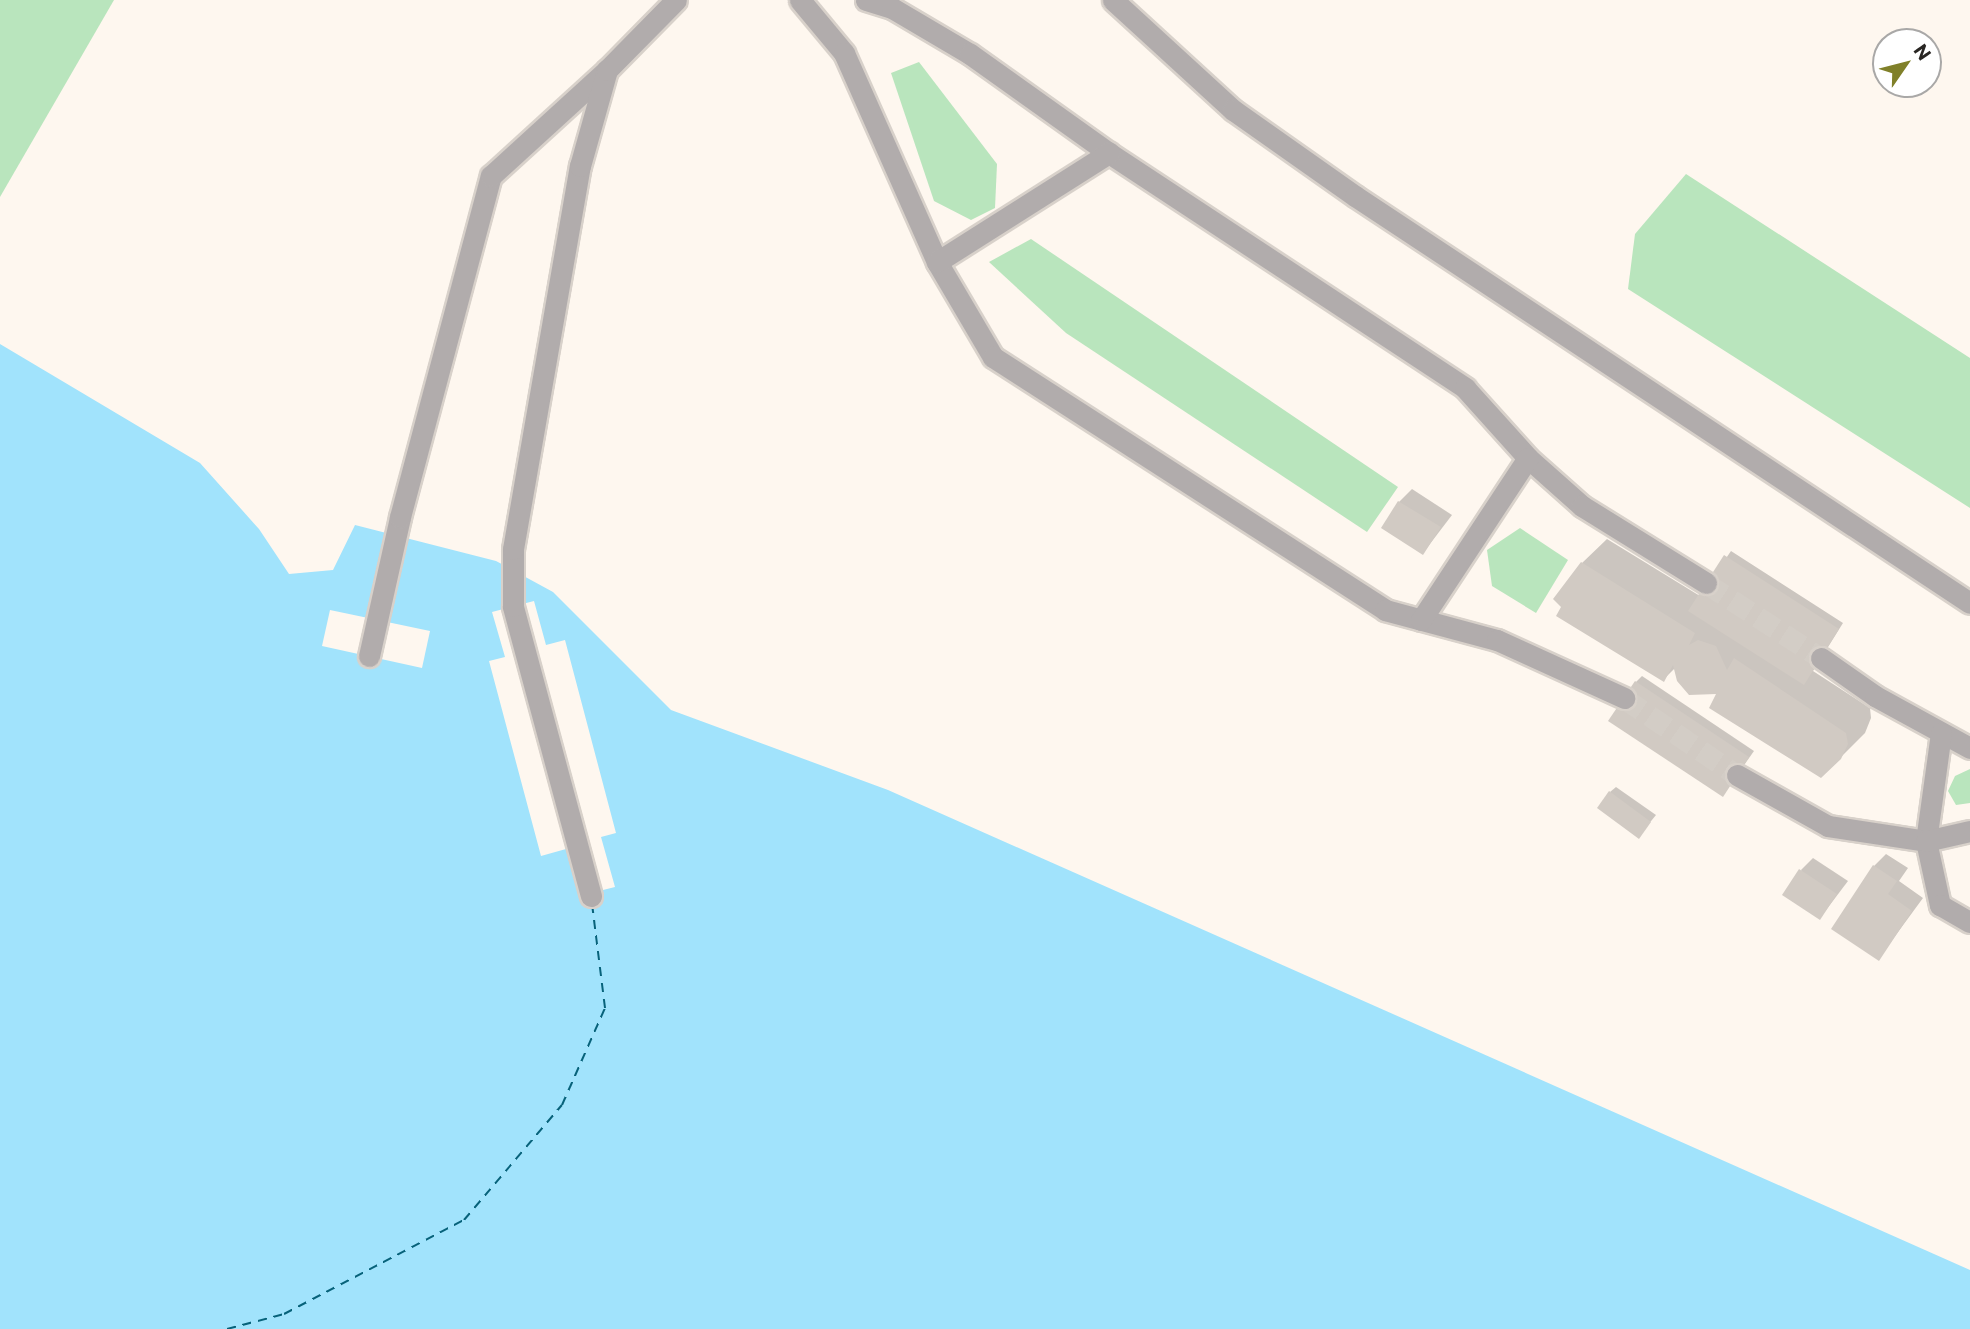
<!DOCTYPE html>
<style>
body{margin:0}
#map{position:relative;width:1970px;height:1329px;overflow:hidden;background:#fef7ef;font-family:Commissioner,sans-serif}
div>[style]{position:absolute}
.green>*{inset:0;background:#b9e5bd}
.water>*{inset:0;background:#a1e3fc}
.pier>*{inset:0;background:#fef7ef}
.shadow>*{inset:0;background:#0003}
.ferry>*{height:2px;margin-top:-1px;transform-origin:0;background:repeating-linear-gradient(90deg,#07627a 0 9px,transparent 0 16px)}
.building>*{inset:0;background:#d1cac3}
.minor-tunnel>*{height:21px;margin-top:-10.5px;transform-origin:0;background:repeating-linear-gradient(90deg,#d3cdc6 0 21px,transparent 0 31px)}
.roads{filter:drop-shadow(2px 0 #d8d1ca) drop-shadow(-2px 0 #d8d1ca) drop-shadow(0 2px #d8d1ca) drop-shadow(0 -2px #d8d1ca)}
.minor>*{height:21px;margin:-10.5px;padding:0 10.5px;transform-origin:10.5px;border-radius:10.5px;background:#b1acac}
span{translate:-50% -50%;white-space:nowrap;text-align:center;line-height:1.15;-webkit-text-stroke:7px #fff;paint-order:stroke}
.north{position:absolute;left:1872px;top:28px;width:70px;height:70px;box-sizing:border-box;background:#fff;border:2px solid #a9a8a7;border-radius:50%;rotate:55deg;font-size:19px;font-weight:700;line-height:28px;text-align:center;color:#292623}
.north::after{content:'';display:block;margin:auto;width:24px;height:32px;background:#808029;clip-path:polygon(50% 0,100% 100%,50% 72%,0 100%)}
</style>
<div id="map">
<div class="green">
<i style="clip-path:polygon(0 0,114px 0,0 197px)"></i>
<i style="clip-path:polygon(919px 62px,997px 164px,995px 208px,971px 220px,934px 201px,891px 73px)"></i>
<i style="clip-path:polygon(1686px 174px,1970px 358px,1970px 508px,1628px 289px,1635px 234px)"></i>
<i style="clip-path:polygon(1031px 239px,1398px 487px,1367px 532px,1066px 333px,989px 262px)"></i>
<i style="clip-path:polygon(1520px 528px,1568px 560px,1536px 613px,1492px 586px,1487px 550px)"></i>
<i style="clip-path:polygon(1970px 769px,1970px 803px,1956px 805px,1948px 791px,1955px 776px)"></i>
</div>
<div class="water">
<i style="clip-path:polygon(0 344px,200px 463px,259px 529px,289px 574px,333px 570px,355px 525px,496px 561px,553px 592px,671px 710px,888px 790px,1970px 1270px,1970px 1329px,0 1329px)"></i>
</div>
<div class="pier">
<i style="clip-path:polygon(534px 601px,546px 645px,565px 640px,616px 833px,601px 837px,615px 887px,579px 896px,566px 849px,541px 856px,489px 661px,505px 657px,492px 612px)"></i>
<i style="clip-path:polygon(330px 610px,430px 631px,422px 668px,322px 646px)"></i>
</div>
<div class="shadow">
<i style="clip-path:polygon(1412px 489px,1452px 515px,1423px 553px,1399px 502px)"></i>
<i style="clip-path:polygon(1607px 539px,1700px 596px,1731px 551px,1843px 623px,1813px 671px,1870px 708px,1871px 718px,1865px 733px,1840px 758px,1675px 668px,1664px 679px,1582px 563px)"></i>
<i style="clip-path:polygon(1642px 676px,1754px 751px,1723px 795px,1636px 682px)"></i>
<i style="clip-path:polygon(1616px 787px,1656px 815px,1639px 836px,1610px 792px)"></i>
<i style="clip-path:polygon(1886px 854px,1908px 868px,1899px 881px,1923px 898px,1879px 958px,1874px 866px)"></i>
<i style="clip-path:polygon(1813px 858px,1848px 881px,1820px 918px,1801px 870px)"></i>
</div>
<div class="ferry">
<i style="left:227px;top:1329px;width:59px;rotate:-14.7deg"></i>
<i style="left:284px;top:1314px;width:203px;rotate:-27.6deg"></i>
<i style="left:464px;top:1220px;width:151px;rotate:-49.6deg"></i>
<i style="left:562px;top:1105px;width:106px;rotate:-66.1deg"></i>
<i style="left:605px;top:1008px;width:105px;rotate:-97.1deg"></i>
</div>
<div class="building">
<i style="clip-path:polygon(1398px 501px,1441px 527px,1423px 555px,1381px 528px)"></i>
<i style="clip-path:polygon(1724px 555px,1839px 629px,1804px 685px,1688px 611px)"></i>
<i style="clip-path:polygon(1581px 562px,1695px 633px,1689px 645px,1698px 640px,1716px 646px,1727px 670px,1734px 658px,1846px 733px,1848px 744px,1841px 759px,1821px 778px,1709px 708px,1716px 694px,1689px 695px,1677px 681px,1673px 665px,1664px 682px,1556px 616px,1561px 607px,1553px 599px)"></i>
<i style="clip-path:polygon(1635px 681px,1749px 757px,1723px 797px,1608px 721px)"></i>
<i style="clip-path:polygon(1609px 791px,1651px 822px,1639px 839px,1597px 808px)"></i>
<i style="clip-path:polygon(1873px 865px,1897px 881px,1888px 894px,1912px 911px,1879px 961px,1831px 929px)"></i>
<i style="clip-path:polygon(1799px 869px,1837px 894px,1820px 920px,1782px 895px)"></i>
</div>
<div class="minor-tunnel">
<i style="left:1706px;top:583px;width:137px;rotate:33.1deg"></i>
<i style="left:1624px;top:698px;width:137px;rotate:34.3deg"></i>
</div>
<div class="roads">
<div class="minor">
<i style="left:800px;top:0;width:69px;rotate:50.3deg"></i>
<i style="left:844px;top:53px;width:229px;rotate:66deg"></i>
<i style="left:937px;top:262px;width:110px;rotate:59.5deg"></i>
<i style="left:993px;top:357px;width:467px;rotate:32.8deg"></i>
<i style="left:1385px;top:610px;width:116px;rotate:15deg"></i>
<i style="left:1497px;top:640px;width:140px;rotate:24.5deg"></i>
<i style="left:866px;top:0;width:27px;rotate:17deg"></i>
<i style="left:892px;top:8px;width:91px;rotate:30.5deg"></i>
<i style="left:970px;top:54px;width:171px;rotate:35.5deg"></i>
<i style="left:1109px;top:153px;width:427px;rotate:33.4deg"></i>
<i style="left:1465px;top:388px;width:94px;rotate:48deg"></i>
<i style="left:1528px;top:458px;width:72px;rotate:41.6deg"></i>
<i style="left:1582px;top:506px;width:146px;rotate:31.8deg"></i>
<i style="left:1113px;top:0;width:163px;rotate:42.5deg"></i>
<i style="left:1233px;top:110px;width:149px;rotate:35.2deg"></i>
<i style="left:1355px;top:196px;width:737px;rotate:33.5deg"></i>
<i style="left:937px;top:262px;width:204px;rotate:-32.4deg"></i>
<i style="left:1421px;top:620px;width:194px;rotate:-56.6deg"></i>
<i style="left:369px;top:656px;width:142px;rotate:-77.4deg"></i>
<i style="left:400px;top:517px;width:353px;rotate:-75.1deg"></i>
<i style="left:491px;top:176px;width:157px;rotate:-42.4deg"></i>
<i style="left:1821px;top:658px;width:66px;rotate:35.1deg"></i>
<i style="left:1875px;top:696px;width:108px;rotate:28.7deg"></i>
<i style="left:1941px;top:733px;width:109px;rotate:97.9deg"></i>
<i style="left:1926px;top:841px;width:66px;rotate:77.7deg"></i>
<i style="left:1940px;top:905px;width:34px;rotate:30deg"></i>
<i style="left:1737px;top:775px;width:104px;rotate:29.3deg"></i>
<i style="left:1828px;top:826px;width:99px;rotate:8.7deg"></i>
<i style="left:1926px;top:841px;width:45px;rotate:-12.8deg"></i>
<i style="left:591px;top:896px;width:300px;rotate:-105.1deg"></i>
<i style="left:513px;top:606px;width:57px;rotate:-90deg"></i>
<i style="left:513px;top:549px;width:389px;rotate:-80.1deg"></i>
<i style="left:580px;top:166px;width:100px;rotate:-74.3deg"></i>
<i style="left:607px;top:70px;width:98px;rotate:-45.4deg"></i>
</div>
</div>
<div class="north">N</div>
</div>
